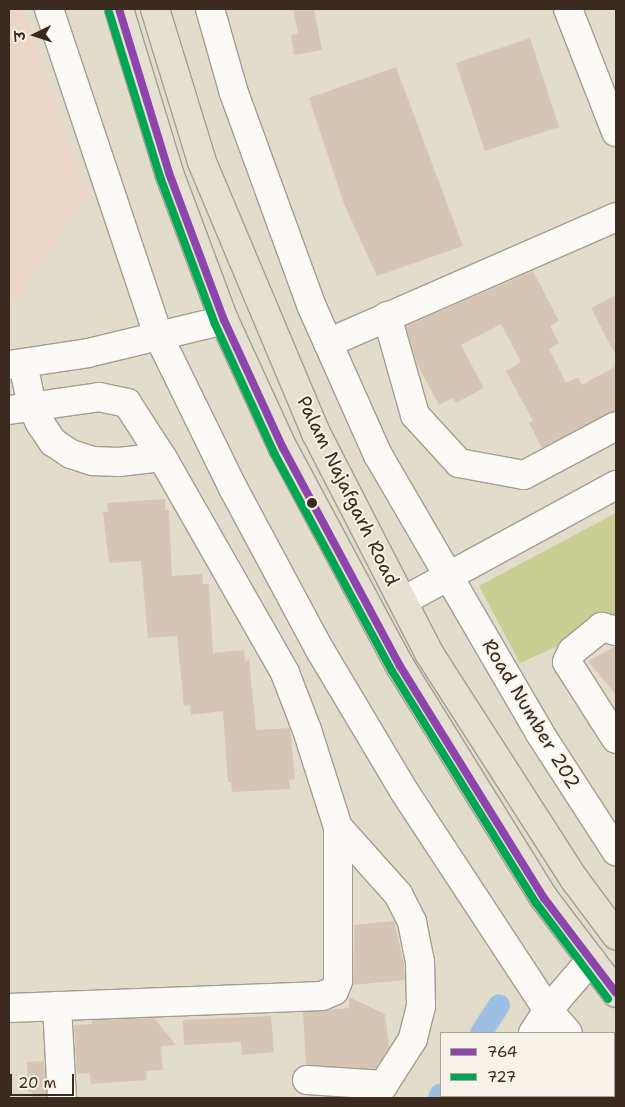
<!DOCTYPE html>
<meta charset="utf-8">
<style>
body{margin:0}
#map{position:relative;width:625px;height:1107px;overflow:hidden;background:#e2ddcb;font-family:"Shantell Sans","Playpen Sans Deva",sans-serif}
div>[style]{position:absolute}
.built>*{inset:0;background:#ecd7c7}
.green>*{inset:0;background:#c9ce92}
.canal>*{height:22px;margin:-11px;padding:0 11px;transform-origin:11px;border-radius:11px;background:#9dbfe2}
.building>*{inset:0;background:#d6c5b4}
.roads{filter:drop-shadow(1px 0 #a29d91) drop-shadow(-1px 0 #a29d91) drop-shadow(0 1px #a29d91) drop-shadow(0 -1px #a29d91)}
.minor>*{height:28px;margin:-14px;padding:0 14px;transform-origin:14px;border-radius:14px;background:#fbfaf7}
.major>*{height:28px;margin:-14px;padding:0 14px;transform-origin:14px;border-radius:14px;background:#e6e0d3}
.bus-1>*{height:8px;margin:-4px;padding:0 4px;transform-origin:4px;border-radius:4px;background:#8e44ad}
.bus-2>*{height:8px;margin:-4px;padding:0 4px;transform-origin:4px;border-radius:4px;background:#00a651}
.dots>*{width:14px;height:14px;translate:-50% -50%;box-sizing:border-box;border:2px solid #f7f3e8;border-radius:50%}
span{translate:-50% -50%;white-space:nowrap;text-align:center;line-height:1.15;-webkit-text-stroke:4px #f7f3e8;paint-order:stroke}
.street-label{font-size:19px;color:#3b2a1e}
.frame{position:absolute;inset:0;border:10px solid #3b2a1e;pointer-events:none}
.legend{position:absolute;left:440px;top:1032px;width:175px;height:65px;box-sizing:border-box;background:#f7f3e8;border:1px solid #aca397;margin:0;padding:6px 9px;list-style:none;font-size:15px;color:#3b2a1e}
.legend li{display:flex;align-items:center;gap:10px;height:25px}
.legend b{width:25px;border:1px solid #aca397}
.north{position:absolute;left:10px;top:10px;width:50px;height:50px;-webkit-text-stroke:4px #f7f3e8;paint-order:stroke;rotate:266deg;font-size:14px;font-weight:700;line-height:20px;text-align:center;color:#3b2a1e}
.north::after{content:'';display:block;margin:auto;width:18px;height:22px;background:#3b2a1e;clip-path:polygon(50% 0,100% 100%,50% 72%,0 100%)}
.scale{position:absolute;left:10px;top:1074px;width:64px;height:22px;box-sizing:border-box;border:2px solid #3b2a1e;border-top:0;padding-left:6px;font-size:15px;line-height:18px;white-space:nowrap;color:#3b2a1e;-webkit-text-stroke:4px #f7f3e8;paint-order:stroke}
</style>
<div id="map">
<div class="built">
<i style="clip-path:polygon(9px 9px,23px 9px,87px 193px,9px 310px)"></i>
</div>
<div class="green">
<i style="clip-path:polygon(616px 513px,616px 620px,520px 663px,479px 586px)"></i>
</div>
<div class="canal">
<i style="left:481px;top:1033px;width:33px;rotate:-57deg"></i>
<i style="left:439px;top:1098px;width:4px;rotate:-63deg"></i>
</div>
<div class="building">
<i style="clip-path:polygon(293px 9px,314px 9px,322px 50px,294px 55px,291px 35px,298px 33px)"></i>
<i style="clip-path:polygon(530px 38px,559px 127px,485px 151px,456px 63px)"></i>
<i style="clip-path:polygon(396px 67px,463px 246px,377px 276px,344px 204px,309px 98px)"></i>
<i style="clip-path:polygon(533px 271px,559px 321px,550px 326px,559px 343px,549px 349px,566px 383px,578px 377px,582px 385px,616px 366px,616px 410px,542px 448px,529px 423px,533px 421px,506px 371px,521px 362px,501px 324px,461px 345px,484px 388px,456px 403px,453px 398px,439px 405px,416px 362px,406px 326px)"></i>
<i style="clip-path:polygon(616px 295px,616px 356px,591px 308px)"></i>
<i style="clip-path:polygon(165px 499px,165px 510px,169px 510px,172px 576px,202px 574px,203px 584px,209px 584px,213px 653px,244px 650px,245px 661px,249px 660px,256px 730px,290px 728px,295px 779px,289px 780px,290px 789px,232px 792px,231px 782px,228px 782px,223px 711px,191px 715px,190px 705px,184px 706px,177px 636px,148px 638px,141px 561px,109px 563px,103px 512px,108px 512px,107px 503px)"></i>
<i style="clip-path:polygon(616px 646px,616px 695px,588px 661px)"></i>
<i style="clip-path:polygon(394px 921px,404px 964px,405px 980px,353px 985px,354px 925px)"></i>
<i style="clip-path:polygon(349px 997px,385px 1014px,389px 1048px,375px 1069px,306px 1065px,303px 1012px,349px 1008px)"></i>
<i style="clip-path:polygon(271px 1016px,274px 1052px,242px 1055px,241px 1042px,184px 1045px,183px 1020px)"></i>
<i style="clip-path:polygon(154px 1018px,176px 1045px,161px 1046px,163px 1070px,146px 1071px,147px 1080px,91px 1084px,90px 1073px,77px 1074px,74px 1025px,92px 1024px,92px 1020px)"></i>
<i style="clip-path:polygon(44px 1061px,46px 1097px,32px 1098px,32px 1092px,28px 1092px,27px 1062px)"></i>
</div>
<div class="roads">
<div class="minor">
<i style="left:49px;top:9px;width:346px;rotate:71.5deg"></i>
<i style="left:159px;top:337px;width:168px;rotate:63.9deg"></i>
<i style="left:233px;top:488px;width:184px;rotate:61.8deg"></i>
<i style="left:320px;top:650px;width:164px;rotate:59.2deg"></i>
<i style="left:404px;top:791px;width:262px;rotate:56.7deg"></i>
<i style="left:548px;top:1010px;width:30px;rotate:49deg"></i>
<i style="left:210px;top:9px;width:87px;rotate:74.1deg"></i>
<i style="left:234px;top:93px;width:228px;rotate:70deg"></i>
<i style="left:312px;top:307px;width:162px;rotate:66deg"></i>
<i style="left:378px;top:455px;width:320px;rotate:59.8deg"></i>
<i style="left:539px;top:732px;width:142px;rotate:57.1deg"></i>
<i style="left:568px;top:9px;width:132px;rotate:68.7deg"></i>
<i style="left:387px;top:316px;width:103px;rotate:74.2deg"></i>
<i style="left:415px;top:415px;width:65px;rotate:47.5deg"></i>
<i style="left:459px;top:463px;width:66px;rotate:10.5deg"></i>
<i style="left:524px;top:475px;width:104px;rotate:-28deg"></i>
<i style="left:328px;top:343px;width:314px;rotate:-23.6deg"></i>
<i style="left:23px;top:364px;width:43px;rotate:77.9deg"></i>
<i style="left:32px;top:406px;width:19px;rotate:65deg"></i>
<i style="left:40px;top:423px;width:23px;rotate:56deg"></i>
<i style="left:53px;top:442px;width:22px;rotate:34deg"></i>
<i style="left:71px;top:454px;width:23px;rotate:18deg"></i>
<i style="left:93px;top:461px;width:26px;rotate:2deg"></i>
<i style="left:119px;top:462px;width:43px;rotate:-6.6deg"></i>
<i style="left:9px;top:365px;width:80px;rotate:-8.6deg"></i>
<i style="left:88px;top:353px;width:140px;rotate:-13.6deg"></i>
<i style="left:9px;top:410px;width:91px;rotate:-8.2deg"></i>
<i style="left:99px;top:397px;width:29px;rotate:12deg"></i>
<i style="left:127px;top:403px;width:64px;rotate:57.1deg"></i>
<i style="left:162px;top:457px;width:249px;rotate:60.3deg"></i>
<i style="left:285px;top:673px;width:61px;rotate:68.9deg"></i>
<i style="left:307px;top:730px;width:102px;rotate:72.3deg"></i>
<i style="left:338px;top:827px;width:90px;rotate:48.2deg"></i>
<i style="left:398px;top:894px;width:31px;rotate:63deg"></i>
<i style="left:412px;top:922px;width:41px;rotate:78.7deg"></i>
<i style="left:420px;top:962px;width:44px;rotate:88.7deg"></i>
<i style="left:421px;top:1006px;width:34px;rotate:104deg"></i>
<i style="left:413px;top:1039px;width:70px;rotate:122.8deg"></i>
<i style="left:403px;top:601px;width:243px;rotate:-28.6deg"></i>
<i style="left:616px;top:631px;width:15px;rotate:-164deg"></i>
<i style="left:602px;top:627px;width:38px;rotate:141deg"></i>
<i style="left:572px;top:651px;width:12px;rotate:114deg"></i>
<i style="left:567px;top:662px;width:91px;rotate:57.5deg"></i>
<i style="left:57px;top:1006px;width:92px;rotate:86.9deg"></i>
<i style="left:9px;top:1008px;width:313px;rotate:-2.2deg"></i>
<i style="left:322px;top:996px;width:13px;rotate:-23deg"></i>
<i style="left:334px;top:991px;width:11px;rotate:-68deg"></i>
<i style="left:338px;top:981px;width:154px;rotate:-90deg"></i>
<i style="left:533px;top:1033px;width:27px;rotate:-57deg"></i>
<i style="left:548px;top:1010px;width:66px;rotate:-49.3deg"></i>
<i style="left:307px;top:1080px;width:77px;rotate:3.7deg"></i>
<i style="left:614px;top:1085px;width:4px;rotate:56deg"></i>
<i style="left:490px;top:1098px;width:2px;rotate:-63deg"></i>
</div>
<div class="major">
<i style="left:119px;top:9px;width:171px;rotate:73deg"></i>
<i style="left:169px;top:173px;width:157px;rotate:69.5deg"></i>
<i style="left:224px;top:320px;width:141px;rotate:65.3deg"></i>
<i style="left:283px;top:448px;width:247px;rotate:61.8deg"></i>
<i style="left:400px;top:666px;width:273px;rotate:58.2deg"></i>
<i style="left:544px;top:898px;width:119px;rotate:52.8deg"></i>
<i style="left:155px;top:9px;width:160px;rotate:72.9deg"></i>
<i style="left:202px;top:162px;width:294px;rotate:67.2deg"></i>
<i style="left:316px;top:433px;width:247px;rotate:62.8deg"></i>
<i style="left:429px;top:653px;width:270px;rotate:57.3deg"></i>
<i style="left:575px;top:880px;width:69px;rotate:53.3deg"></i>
</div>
</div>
<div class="bus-1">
<i style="left:119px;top:9px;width:171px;rotate:73deg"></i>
<i style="left:169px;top:173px;width:157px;rotate:69.5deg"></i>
<i style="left:224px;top:320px;width:141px;rotate:65.3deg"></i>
<i style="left:283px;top:448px;width:247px;rotate:61.8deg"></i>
<i style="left:400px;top:666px;width:273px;rotate:58.2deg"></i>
<i style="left:544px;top:898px;width:119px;rotate:52.8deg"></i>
</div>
<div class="bus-2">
<i style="left:109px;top:12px;width:173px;rotate:72.8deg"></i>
<i style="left:160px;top:177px;width:157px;rotate:69.5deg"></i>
<i style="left:215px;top:324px;width:142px;rotate:65.4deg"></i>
<i style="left:274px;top:453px;width:248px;rotate:61.6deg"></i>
<i style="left:392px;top:671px;width:273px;rotate:58.2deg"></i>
<i style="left:536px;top:903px;width:120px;rotate:53.1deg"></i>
</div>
<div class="dots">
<i style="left:312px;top:503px;background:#3b2a1e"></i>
</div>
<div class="street-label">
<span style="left:348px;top:491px;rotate:64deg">Palam Najafgarh Road</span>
<span style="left:531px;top:714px;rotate:59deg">Road Number 202</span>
</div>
<div class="frame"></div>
<ul class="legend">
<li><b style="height:6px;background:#8e44ad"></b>764</li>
<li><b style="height:6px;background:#00a651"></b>727</li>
</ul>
<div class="north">उ</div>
<div class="scale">20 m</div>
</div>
